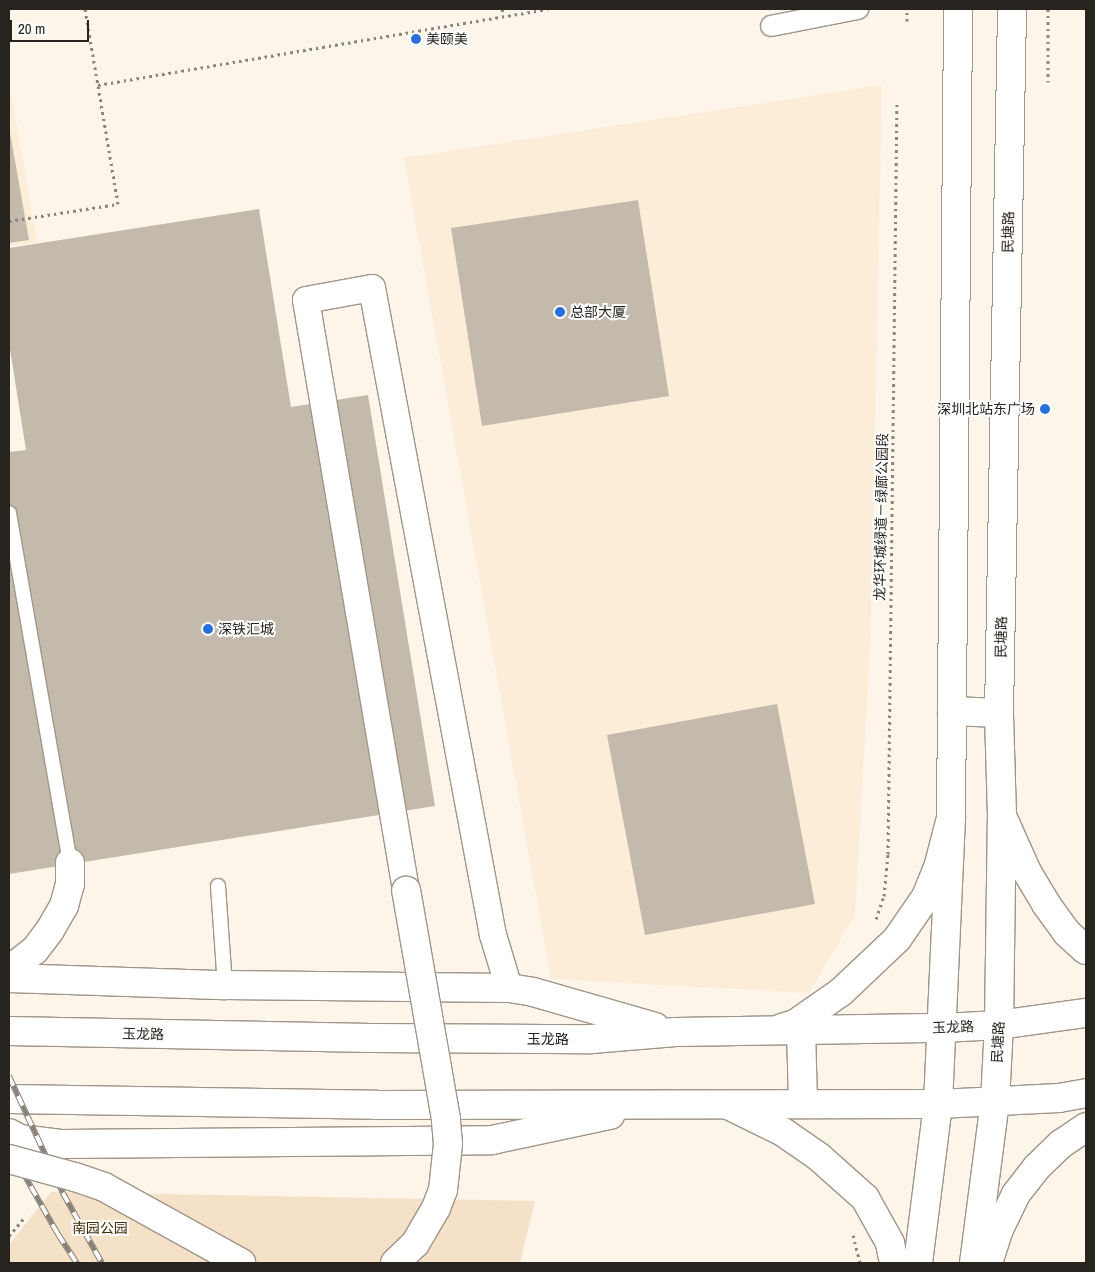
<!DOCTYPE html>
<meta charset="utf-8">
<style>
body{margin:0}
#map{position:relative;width:1095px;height:1272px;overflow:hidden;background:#fdf5e9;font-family:"Archivo Narrow","Noto Sans SC",sans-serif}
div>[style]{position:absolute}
.built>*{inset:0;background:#fcedd8}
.green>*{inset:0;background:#f4e1c7}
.building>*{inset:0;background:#c4baac}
.path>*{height:3px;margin-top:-1.5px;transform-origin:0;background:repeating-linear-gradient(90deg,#8a847c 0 2.5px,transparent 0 6.5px)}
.roads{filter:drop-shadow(1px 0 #9f9588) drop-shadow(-1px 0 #9f9588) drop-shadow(0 1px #9f9588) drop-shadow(0 -1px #9f9588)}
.service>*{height:14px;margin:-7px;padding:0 7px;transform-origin:7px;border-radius:7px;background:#fff}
.pedestrian>*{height:20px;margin:-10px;padding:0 10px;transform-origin:10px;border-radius:10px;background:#fff}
.minor>*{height:26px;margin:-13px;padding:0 13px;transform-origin:13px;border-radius:13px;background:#fff}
.tertiary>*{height:28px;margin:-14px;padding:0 14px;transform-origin:14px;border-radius:14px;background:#fff}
.secondary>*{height:28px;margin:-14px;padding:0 14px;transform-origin:14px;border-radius:14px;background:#fff}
.primary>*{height:28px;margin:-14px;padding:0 14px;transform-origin:14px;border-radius:14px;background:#fff}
.rail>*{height:5.5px;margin-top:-2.75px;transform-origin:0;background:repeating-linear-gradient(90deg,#fff 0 11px,#878179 0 22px);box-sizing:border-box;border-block:1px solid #878179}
.bridges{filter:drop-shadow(1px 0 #9f9588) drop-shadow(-1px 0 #9f9588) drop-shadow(0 1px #9f9588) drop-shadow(0 -1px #9f9588)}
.primary-bridge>*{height:28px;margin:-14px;padding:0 14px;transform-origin:14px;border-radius:14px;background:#fff}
.dots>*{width:14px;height:14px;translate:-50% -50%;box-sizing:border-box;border:2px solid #fff;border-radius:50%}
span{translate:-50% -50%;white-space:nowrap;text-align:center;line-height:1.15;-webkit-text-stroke:4px #fff;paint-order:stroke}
.poi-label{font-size:14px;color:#27231e}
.left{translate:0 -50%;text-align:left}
.right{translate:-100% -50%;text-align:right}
.street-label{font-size:14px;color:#27231e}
.park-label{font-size:14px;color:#422d08}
.frame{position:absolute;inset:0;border:10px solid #27231e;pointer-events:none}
.scale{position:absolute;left:10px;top:20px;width:79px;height:22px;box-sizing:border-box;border:2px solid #27231e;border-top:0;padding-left:6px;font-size:15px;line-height:18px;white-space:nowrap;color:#27231e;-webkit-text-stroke:4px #fff;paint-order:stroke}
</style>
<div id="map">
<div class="built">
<i style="clip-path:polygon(9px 81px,37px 242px,9px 246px)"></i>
<i style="clip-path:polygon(882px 85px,871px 629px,855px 915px,809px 993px,551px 979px,404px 158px)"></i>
</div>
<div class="green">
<i style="clip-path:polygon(51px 1192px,535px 1201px,520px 1263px,9px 1263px,9px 1245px)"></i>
</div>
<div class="building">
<i style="clip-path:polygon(9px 127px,29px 240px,9px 243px)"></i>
<i style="clip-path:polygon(638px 200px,669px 396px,482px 426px,451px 228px)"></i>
<i style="clip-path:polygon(259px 209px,291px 407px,368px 395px,435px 806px,9px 874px,9px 452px,26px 450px,9px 343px,9px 248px)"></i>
<i style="clip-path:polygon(777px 704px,815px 904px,645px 935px,607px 735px)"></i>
</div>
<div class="path">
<i style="left:502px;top:9px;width:7px;rotate:74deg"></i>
<i style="left:1048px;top:9px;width:73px;rotate:90deg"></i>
<i style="left:907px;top:21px;width:12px;rotate:-90deg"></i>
<i style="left:98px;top:85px;width:456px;rotate:-9.6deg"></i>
<i style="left:9px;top:221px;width:110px;rotate:-8.9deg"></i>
<i style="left:118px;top:204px;width:198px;rotate:-99.6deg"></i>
<i style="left:876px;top:919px;width:24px;rotate:-71deg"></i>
<i style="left:884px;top:896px;width:42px;rotate:-84.6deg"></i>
<i style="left:888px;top:854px;width:753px;rotate:-89.32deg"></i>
<i style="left:853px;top:1235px;width:29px;rotate:76deg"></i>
<i style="left:9px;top:1236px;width:26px;rotate:-50deg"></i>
</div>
<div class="roads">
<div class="service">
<i style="left:9px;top:513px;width:355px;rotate:80.1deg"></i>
<i style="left:218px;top:886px;width:99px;rotate:86deg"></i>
</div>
<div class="pedestrian">
<i style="left:771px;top:26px;width:89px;rotate:-11.1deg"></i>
</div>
<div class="minor">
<i style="left:406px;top:890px;width:598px;rotate:-99.62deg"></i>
<i style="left:306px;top:300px;width:67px;rotate:-10.3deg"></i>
<i style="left:372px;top:288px;width:658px;rotate:79.41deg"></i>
<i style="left:493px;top:935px;width:55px;rotate:73.2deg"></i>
</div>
<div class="tertiary">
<i style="left:952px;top:711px;width:47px;rotate:2.4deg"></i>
</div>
<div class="secondary">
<i style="left:918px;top:1263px;width:160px;rotate:-82.8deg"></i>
<i style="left:938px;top:1104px;width:286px;rotate:-87.4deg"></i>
<i style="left:951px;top:818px;width:809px;rotate:-89.5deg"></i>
<i style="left:974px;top:1263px;width:163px;rotate:-82.6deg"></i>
<i style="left:995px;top:1101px;width:76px;rotate:-87deg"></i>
<i style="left:999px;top:1025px;width:209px;rotate:-89.2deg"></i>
<i style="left:1002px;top:816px;width:103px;rotate:-91.7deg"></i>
<i style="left:999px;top:713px;width:704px;rotate:-88.94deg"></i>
</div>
<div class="primary">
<i style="left:1002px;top:816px;width:61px;rotate:65.9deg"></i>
<i style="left:1027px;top:872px;width:37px;rotate:59deg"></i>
<i style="left:1046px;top:904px;width:36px;rotate:54deg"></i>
<i style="left:1067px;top:933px;width:25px;rotate:42deg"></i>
<i style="left:9px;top:970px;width:33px;rotate:-38deg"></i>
<i style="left:35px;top:950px;width:25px;rotate:-53deg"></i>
<i style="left:50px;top:930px;width:28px;rotate:-60deg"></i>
<i style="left:64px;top:906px;width:23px;rotate:-75deg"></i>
<i style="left:70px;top:884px;width:21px;rotate:-90deg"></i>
<i style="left:9px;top:978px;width:216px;rotate:1.9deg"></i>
<i style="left:225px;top:985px;width:284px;rotate:0.6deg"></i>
<i style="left:509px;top:988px;width:24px;rotate:9deg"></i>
<i style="left:533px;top:992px;width:127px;rotate:16deg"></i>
<i style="left:782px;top:1028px;width:14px;rotate:-17deg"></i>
<i style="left:795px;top:1024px;width:56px;rotate:-34.8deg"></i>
<i style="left:841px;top:992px;width:77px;rotate:-43.4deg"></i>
<i style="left:897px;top:939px;width:51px;rotate:-55.4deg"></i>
<i style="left:926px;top:897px;width:35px;rotate:-68deg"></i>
<i style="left:939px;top:864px;width:48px;rotate:-75.4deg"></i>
<i style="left:801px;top:1030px;width:73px;rotate:88.4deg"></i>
<i style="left:9px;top:1031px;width:362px;rotate:1.1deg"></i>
<i style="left:371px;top:1038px;width:221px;rotate:0.3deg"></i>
<i style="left:592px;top:1039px;width:84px;rotate:-4.8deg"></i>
<i style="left:676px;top:1032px;width:267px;rotate:-0.9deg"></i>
<i style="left:943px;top:1028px;width:56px;rotate:-3.1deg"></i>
<i style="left:999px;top:1025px;width:88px;rotate:-7.9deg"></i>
<i style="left:9px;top:1099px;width:367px;rotate:0.9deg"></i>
<i style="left:376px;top:1105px;width:562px;rotate:-0.1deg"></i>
<i style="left:938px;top:1104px;width:121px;rotate:-2.8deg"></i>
<i style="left:1059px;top:1098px;width:27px;rotate:-10deg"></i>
<i style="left:730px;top:1106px;width:59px;rotate:26.1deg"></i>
<i style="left:783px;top:1132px;width:44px;rotate:34.8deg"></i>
<i style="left:819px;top:1157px;width:62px;rotate:41.7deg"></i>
<i style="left:865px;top:1198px;width:51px;rotate:60.9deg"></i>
<i style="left:890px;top:1243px;width:20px;rotate:79deg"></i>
<i style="left:9px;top:1133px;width:13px;rotate:29deg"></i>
<i style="left:20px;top:1139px;width:41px;rotate:7deg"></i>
<i style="left:61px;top:1144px;width:431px;rotate:-0.5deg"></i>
<i style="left:492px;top:1140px;width:121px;rotate:-12deg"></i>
<i style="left:988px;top:1263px;width:36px;rotate:-72deg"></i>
<i style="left:999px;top:1229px;width:39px;rotate:-64deg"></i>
<i style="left:1016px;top:1194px;width:34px;rotate:-52deg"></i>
<i style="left:1037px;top:1167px;width:33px;rotate:-44deg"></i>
<i style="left:1061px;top:1144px;width:30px;rotate:-34deg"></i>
</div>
</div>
<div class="rail">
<i style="left:9px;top:1076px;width:129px;rotate:65.2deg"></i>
<i style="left:63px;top:1193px;width:80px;rotate:60.9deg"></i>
<i style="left:9px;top:1148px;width:99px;rotate:60.3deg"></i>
<i style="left:58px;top:1234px;width:35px;rotate:57deg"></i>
</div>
<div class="bridges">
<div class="primary-bridge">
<i style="left:9px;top:1159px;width:68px;rotate:15.3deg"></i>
<i style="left:75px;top:1177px;width:31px;rotate:19deg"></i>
<i style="left:104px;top:1187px;width:157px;rotate:29deg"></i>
<i style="left:395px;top:1263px;width:28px;rotate:-44deg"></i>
<i style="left:415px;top:1244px;width:42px;rotate:-59.7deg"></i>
<i style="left:436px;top:1208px;width:19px;rotate:-69deg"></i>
<i style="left:443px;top:1190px;width:46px;rotate:-83.8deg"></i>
<i style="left:448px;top:1144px;width:25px;rotate:-95deg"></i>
<i style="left:446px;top:1119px;width:232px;rotate:-99.9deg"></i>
</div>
</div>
<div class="dots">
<i style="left:416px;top:39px;background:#296fdb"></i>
<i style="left:560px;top:312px;background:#296fdb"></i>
<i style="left:1045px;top:409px;background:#296fdb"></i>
<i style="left:208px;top:629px;background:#296fdb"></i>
</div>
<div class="poi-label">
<span class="left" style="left:426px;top:39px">美颐美</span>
<span class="left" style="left:570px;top:312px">总部大厦</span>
<span class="right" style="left:1035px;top:409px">深圳北站东广场</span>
<span class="left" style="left:218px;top:629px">深铁汇城</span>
</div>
<div class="street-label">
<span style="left:1008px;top:232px;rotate:-89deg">民塘路</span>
<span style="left:881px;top:517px;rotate:-89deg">龙华环城绿道－绿廊公园段</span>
<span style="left:1001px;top:637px;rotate:-89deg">民塘路</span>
<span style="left:953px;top:1027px;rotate:-2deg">玉龙路</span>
<span style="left:143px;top:1034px;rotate:1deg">玉龙路</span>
<span style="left:548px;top:1039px">玉龙路</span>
<span style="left:998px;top:1042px;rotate:-87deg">民塘路</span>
</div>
<div class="park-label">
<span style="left:100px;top:1228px">南园公园</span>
</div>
<div class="frame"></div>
<div class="scale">20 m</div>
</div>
